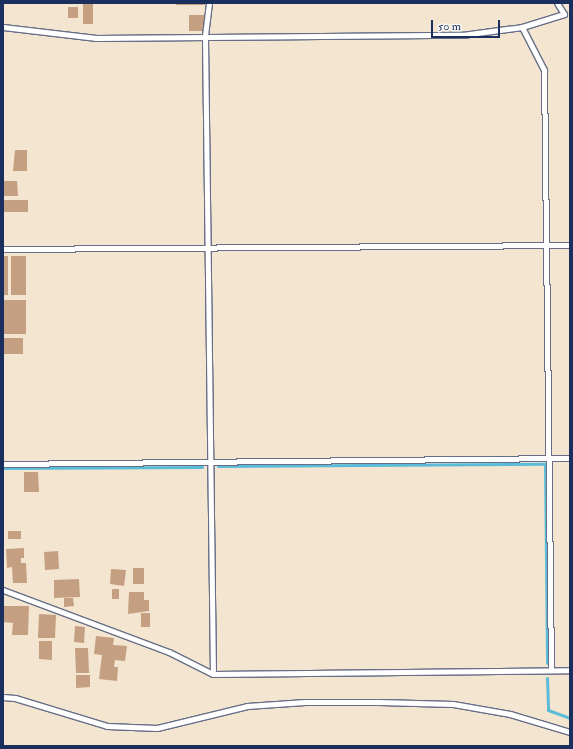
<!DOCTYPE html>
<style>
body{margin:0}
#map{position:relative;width:573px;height:749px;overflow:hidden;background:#f3e5d0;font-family:"IM FELL Double Pica",serif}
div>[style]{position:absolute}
.stream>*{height:3px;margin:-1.5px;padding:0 1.5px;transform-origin:1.5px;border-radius:1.5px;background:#5abcd8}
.building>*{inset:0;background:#c49f81}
.roads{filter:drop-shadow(1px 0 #676f86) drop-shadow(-1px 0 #676f86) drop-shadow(0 1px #676f86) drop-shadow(0 -1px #676f86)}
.service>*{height:5px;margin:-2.5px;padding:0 2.5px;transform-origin:2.5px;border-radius:2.5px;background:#fff}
span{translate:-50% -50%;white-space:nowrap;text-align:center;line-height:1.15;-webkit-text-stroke:3.5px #f6f6f2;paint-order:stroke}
.frame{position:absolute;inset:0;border:4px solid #1b2f5e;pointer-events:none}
.scale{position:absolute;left:431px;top:20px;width:69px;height:18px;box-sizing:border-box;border:2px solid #1b2f5e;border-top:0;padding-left:5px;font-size:12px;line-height:14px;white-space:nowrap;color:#1b2f5e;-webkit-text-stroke:3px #f6f6f2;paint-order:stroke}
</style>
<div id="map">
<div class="stream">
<i style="left:218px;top:466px;width:327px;rotate:-0.4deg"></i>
<i style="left:545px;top:464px;width:199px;rotate:89.4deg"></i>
<i style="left:3px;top:468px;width:199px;rotate:-0.3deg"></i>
<i style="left:547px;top:678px;width:32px;rotate:88deg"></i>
<i style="left:548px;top:710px;width:23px;rotate:20deg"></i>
</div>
<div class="building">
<i style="clip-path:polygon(83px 3px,93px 3px,93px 24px,83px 24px)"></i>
<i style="clip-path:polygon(176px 3px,205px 3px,205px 5px,176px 5px)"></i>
<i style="clip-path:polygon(68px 7px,78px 7px,78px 18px,68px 18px)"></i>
<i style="clip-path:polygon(189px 15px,204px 15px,204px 31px,189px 31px)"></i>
<i style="clip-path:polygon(15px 150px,27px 150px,27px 171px,13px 171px)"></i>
<i style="clip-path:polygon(3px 181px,17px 181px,18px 196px,3px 196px)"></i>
<i style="clip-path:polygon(3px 200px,28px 200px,28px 212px,3px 212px)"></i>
<i style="clip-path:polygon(3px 256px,8px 256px,8px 295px,3px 295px)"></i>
<i style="clip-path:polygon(11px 256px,26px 256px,26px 295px,11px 295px)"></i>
<i style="clip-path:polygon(3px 300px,26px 300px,26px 334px,3px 334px)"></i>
<i style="clip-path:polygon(3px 338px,23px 338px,23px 354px,3px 354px)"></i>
<i style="clip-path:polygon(24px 472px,38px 472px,39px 492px,24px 492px)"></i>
<i style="clip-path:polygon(8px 531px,21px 531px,21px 539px,8px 539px)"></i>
<i style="clip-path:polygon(24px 548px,24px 558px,21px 558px,21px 563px,26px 563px,27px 583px,13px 583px,12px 567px,7px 568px,6px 549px)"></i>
<i style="clip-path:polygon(58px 551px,59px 569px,45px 570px,44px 552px)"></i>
<i style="clip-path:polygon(133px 568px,144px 568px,144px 584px,133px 584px)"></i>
<i style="clip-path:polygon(111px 569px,126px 570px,124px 586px,110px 584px)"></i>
<i style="clip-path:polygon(79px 579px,80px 597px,54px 598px,54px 580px)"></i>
<i style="clip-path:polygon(112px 589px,119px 589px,119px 599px,112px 599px)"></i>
<i style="clip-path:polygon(129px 592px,144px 592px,144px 600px,149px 600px,149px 611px,128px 614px)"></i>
<i style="clip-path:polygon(64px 598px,73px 598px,74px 606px,64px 607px)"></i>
<i style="clip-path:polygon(4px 606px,29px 606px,28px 635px,12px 635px,13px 623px,3px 622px)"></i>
<i style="clip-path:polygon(141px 613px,150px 613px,150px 627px,141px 627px)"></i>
<i style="clip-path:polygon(39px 614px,56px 615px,55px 638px,38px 638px)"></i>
<i style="clip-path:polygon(75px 626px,85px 627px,84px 643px,74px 642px)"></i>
<i style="clip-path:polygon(96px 636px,114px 638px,113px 645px,127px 646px,125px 661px,115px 660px,114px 667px,118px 667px,117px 681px,99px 679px,102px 655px,94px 654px)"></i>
<i style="clip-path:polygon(39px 641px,52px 641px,52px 660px,39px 659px)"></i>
<i style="clip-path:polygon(75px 648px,88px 648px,89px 673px,76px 673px)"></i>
<i style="clip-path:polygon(76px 675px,90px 675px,90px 687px,76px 688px)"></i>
</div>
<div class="roads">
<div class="service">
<i style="left:209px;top:3px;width:35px;rotate:97deg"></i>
<i style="left:205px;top:38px;width:636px;rotate:89.28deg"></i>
<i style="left:3px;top:27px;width:94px;rotate:6.7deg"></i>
<i style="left:96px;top:38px;width:366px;rotate:-0.5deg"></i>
<i style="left:462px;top:35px;width:61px;rotate:-7.6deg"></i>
<i style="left:522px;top:27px;width:44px;rotate:-17.2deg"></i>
<i style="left:564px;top:14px;width:13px;rotate:-122deg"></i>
<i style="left:522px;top:27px;width:48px;rotate:62.9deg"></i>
<i style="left:544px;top:70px;width:600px;rotate:89.33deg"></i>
<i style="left:3px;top:249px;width:567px;rotate:-0.4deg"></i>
<i style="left:3px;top:464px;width:567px;rotate:-0.61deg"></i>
<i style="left:3px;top:590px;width:177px;rotate:20.5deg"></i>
<i style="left:169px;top:652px;width:49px;rotate:26.6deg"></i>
<i style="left:213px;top:674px;width:357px;rotate:-0.6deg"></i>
<i style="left:3px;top:697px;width:12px;rotate:5deg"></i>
<i style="left:15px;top:698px;width:96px;rotate:16.9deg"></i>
<i style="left:107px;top:726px;width:50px;rotate:2.3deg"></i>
<i style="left:157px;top:728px;width:93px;rotate:-13.7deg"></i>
<i style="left:247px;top:706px;width:58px;rotate:-3.9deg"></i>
<i style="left:305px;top:702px;width:74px"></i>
<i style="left:379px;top:702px;width:74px;rotate:1.5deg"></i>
<i style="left:453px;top:704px;width:58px;rotate:10deg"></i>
<i style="left:510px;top:714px;width:63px;rotate:16.7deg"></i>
</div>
</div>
<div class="frame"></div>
<div class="scale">50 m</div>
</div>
